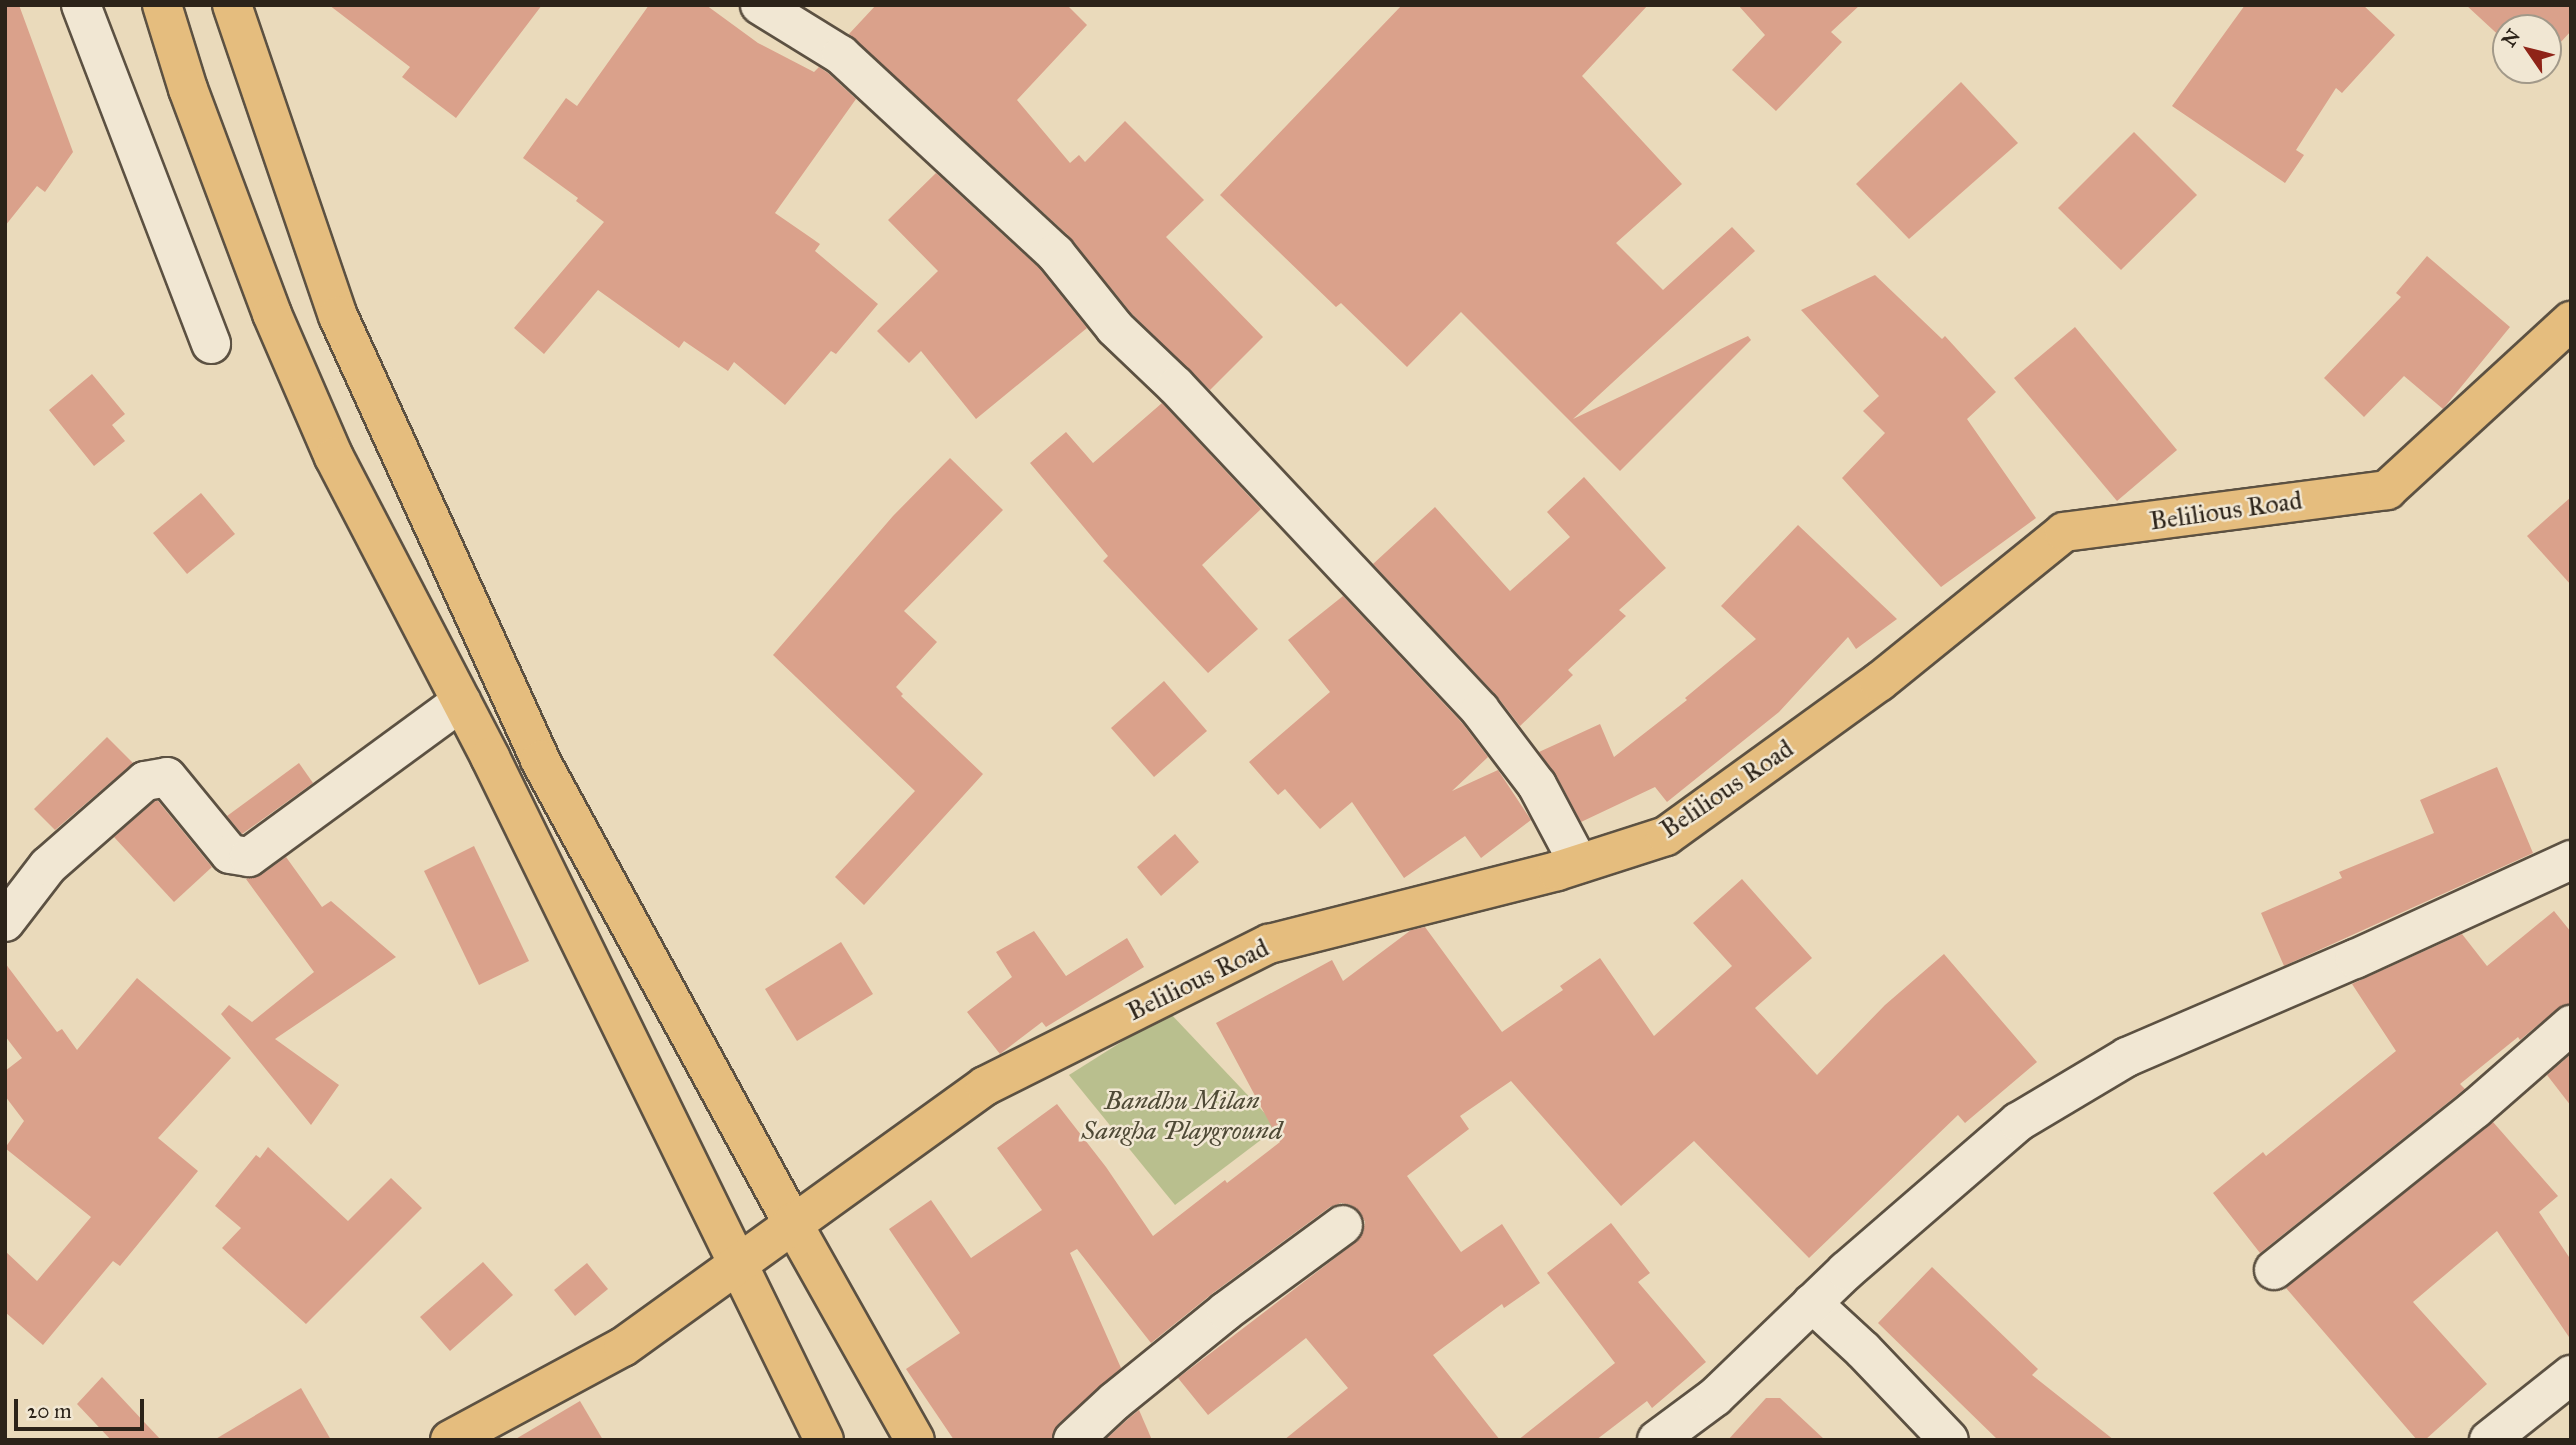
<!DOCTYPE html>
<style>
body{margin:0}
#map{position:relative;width:2576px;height:1445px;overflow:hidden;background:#eadabb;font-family:"IM FELL Great Primer",serif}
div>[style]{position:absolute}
.green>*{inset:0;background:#b9bf8e}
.building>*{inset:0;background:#daa18b}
.roads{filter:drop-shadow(2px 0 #5c5142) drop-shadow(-2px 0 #5c5142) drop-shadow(0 2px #5c5142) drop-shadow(0 -2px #5c5142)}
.minor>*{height:38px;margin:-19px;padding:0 19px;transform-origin:19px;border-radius:19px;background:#f1e7d3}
.major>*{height:38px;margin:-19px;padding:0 19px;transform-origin:19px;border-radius:19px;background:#e5bd7e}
span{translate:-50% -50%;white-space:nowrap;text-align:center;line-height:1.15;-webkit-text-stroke:5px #f1e7d3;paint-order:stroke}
.street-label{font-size:26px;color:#2c2319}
.park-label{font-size:26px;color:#4f4a36;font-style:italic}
.frame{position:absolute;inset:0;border:7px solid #2c2319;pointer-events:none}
.north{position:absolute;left:2492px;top:14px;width:70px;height:70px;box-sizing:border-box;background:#f1e7d3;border:2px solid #a29989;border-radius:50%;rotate:305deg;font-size:19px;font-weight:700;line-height:28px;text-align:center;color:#2c2319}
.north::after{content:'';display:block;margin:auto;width:24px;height:32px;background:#8f2418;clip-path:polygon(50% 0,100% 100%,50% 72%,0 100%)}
.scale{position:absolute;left:14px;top:1399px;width:130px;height:32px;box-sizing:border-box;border:4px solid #2c2319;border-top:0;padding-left:9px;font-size:21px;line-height:24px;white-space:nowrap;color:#2c2319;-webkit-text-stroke:5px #f1e7d3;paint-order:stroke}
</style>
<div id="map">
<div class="green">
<i style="clip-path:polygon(1169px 1012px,1278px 1127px,1175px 1205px,1069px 1075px)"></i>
</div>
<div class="building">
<i style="clip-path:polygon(5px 5px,19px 5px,73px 152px,45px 192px,37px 186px,5px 226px)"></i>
<i style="clip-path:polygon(329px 5px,542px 5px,456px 118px,402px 77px,410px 67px)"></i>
<i style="clip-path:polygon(649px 5px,706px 5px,758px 43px,814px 72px,819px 67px,828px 73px,856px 99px,775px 213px,820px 244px,815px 251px,878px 304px,836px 354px,831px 351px,785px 405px,734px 362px,728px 371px,684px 341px,679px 348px,598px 290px,544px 354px,514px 328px,604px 222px,576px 201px,578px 198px,523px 158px,566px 98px,577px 106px)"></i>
<i style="clip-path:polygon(876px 5px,1067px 5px,1087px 25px,1017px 100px,1070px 163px,1079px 155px,1085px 162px,1125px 121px,1204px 200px,1166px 237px,1263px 337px,1210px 390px,1131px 313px,1070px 237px,849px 34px)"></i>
<i style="clip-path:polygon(1402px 5px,1648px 5px,1582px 76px,1682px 184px,1616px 243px,1663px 290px,1732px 227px,1755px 251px,1573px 419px,1748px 336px,1751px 340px,1620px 471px,1461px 312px,1407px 367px,1341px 303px,1336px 307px,1220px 195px)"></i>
<i style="clip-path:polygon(1738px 5px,1860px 5px,1831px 32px,1842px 42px,1776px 111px,1732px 70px,1765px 35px)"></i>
<i style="clip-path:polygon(2245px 5px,2363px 5px,2395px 35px,2342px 93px,2336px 88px,2296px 150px,2304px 155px,2285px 183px,2172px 106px)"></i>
<i style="clip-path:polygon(2466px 5px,2571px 5px,2571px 31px,2548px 56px,2548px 28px,2506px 28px,2506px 42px)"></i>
<i style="clip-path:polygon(1961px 82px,2018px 143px,1909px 239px,1856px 184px)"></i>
<i style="clip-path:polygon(2134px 132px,2197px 195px,2121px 270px,2058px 208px)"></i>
<i style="clip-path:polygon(936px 173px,1039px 268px,1087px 328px,976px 419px,921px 351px,909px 363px,877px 331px,938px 271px,888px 220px)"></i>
<i style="clip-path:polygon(2427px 256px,2510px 327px,2443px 409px,2404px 376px,2364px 417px,2324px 378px,2401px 297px,2396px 293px)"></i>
<i style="clip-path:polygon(1875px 275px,1942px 339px,1945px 336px,1996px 392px,1967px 419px,2036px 518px,1941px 587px,1842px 478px,1885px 433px,1863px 411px,1879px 396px,1801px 310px)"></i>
<i style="clip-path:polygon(2075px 327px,2177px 450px,2117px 501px,2014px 378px)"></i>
<i style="clip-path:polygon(92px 374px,125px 414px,112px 425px,125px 441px,94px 466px,49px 410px)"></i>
<i style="clip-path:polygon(1162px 403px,1261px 509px,1202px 565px,1258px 629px,1208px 673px,1103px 561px,1108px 556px,1030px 463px,1066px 432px,1093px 463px)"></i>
<i style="clip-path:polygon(950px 458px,1003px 510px,904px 611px,937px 642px,896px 687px,903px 694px,901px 696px,983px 774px,864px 905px,835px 877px,915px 791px,773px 655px,893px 516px)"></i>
<i style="clip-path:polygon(1584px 477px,1666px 568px,1619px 610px,1626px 616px,1568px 670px,1573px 675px,1520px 726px,1496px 695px,1373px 564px,1435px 507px,1510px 591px,1570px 537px,1547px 512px)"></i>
<i style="clip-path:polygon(201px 493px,235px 534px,187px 574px,153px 533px)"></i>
<i style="clip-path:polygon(2571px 497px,2571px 585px,2527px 536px)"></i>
<i style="clip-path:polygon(1798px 525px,1897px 619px,1856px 649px,1848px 637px,1779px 712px,1667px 802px,1655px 787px,1581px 822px,1556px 775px,1539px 752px,1600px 724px,1614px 757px,1687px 700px,1685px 698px,1756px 639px,1721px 606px)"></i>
<i style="clip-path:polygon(1343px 596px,1463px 724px,1488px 757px,1452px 791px,1498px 770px,1531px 820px,1481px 858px,1465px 836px,1404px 878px,1352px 802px,1320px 829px,1285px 789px,1278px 795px,1249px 762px,1330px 692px,1288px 640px)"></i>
<i style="clip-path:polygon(1164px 681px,1207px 731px,1154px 777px,1111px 728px)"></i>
<i style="clip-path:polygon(107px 737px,133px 763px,55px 830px,34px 809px)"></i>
<i style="clip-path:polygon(299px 763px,313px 783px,242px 834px,227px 816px)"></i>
<i style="clip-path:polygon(2497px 767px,2533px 853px,2284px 966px,2261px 913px,2342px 878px,2339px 872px,2434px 833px,2420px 800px)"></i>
<i style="clip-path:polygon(155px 801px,158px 801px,212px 867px,174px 902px,114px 837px)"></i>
<i style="clip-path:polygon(1175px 834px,1199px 862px,1161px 896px,1137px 867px)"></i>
<i style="clip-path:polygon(474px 846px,529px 961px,479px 985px,424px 871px)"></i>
<i style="clip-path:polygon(286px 857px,322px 907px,331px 901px,396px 957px,275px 1039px,339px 1085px,311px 1125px,221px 1014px,229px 1005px,252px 1022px,314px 972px,246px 879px,261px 875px)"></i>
<i style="clip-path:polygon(1742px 879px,1812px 958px,1755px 1008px,1817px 1075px,1885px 1005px,1944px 954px,2037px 1062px,1965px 1123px,1958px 1115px,1809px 1258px,1694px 1141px,1621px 1206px,1511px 1081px,1460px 1116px,1469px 1129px,1407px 1176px,1461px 1252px,1502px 1224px,1540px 1283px,1504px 1308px,1502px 1304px,1433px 1355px,1500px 1440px,1284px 1440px,1348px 1388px,1306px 1338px,1208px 1415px,1178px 1378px,1356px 1242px,1363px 1233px,1365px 1222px,1360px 1212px,1351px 1205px,1341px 1203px,1330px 1207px,1213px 1293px,1151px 1343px,1077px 1249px,1070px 1253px,1121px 1368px,1058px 1424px,1052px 1440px,954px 1440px,906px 1369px,960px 1333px,889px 1229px,931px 1200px,971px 1258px,1042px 1210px,997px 1148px,1057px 1104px,1106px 1167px,1153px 1236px,1225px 1180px,1227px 1183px,1280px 1142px,1216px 1023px,1332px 960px,1343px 981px,1411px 930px,1425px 927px,1502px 1032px,1563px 990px,1560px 986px,1600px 958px,1654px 1036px,1732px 966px,1693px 923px)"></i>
<i style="clip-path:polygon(2554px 911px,2571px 932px,2571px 1004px,2557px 1009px,2520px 1040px,2518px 1037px,2460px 1084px,2465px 1089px,2461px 1092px,2260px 1253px,2213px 1193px,2263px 1152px,2266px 1156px,2396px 1051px,2352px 984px,2462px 934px,2487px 966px)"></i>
<i style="clip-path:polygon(1034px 931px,1066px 976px,1127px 938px,1144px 967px,1046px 1027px,1042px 1022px,1000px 1054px,967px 1012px,1012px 977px,996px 952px)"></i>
<i style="clip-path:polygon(841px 942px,873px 994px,797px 1041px,765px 989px)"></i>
<i style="clip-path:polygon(5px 963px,57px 1032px,62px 1029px,77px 1050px,137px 978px,231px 1058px,158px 1138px,198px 1171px,120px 1266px,113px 1261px,43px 1345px,5px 1312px,5px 1251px,37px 1281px,91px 1217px,5px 1148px,24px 1121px,5px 1096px,5px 1071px,22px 1058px,5px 1036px)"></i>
<i style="clip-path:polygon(2571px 1054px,2571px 1106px,2547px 1075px)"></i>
<i style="clip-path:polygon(2493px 1122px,2558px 1196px,2539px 1212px,2571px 1260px,2571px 1340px,2497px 1231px,2413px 1302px,2487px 1384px,2425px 1440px,2417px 1440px,2286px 1288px)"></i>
<i style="clip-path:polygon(268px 1147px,348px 1221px,391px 1178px,422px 1208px,306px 1324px,222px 1248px,241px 1228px,215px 1206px,256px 1155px,260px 1158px)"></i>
<i style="clip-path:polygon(1611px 1223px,1650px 1273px,1638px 1282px,1706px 1362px,1652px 1408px,1647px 1401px,1596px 1440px,1518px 1440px,1615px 1363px,1547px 1273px)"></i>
<i style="clip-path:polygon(483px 1262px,513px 1295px,450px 1351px,420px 1317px)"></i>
<i style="clip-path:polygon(587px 1263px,608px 1289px,575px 1316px,554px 1290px)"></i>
<i style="clip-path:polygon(1932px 1267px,2038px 1369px,2032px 1375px,2114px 1440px,1998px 1440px,1878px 1323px)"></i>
<i style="clip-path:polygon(102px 1377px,161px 1440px,111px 1440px,77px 1404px)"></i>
<i style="clip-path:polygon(301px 1388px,331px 1440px,214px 1440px)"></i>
<i style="clip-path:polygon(1766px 1398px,1780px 1398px,1825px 1440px,1728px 1440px)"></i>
<i style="clip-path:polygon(580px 1401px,603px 1440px,514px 1440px)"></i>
<i style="clip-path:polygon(1139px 1410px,1152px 1440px,1105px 1440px,1129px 1418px)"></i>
</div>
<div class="roads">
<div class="minor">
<i style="left:81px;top:5px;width:363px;rotate:69deg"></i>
<i style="left:760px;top:5px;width:95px;rotate:31.7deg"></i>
<i style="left:841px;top:55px;width:292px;rotate:42.8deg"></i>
<i style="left:1055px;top:253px;width:96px;rotate:51.3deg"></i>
<i style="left:1115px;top:328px;width:84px;rotate:43.6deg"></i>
<i style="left:1176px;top:386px;width:444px;rotate:46.8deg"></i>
<i style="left:1480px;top:710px;width:94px;rotate:52.8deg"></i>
<i style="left:1537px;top:785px;width:89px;rotate:62deg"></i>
<i style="left:5px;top:922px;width:71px;rotate:-52.5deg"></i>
<i style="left:48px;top:866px;width:129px;rotate:-41.2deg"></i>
<i style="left:145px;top:781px;width:22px;rotate:-10deg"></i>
<i style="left:167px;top:777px;width:99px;rotate:50.7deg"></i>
<i style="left:230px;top:854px;width:19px;rotate:9deg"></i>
<i style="left:249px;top:857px;width:263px;rotate:-36.2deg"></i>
<i style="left:2274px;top:1270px;width:258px;rotate:-38.7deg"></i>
<i style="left:2475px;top:1109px;width:128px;rotate:-41.2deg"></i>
<i style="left:1812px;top:1303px;width:69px;rotate:42.7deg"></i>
<i style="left:1863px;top:1350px;width:124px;rotate:46.3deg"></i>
<i style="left:1073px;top:1440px;width:57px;rotate:-42.9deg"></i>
<i style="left:1115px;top:1401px;width:143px;rotate:-39deg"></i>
<i style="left:1226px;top:1311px;width:145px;rotate:-36.3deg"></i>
<i style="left:1657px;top:1440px;width:72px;rotate:-36.6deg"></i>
<i style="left:1715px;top:1397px;width:182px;rotate:-43.9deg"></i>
<i style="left:1846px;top:1271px;width:228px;rotate:-40.9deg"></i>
<i style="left:2018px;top:1122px;width:127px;rotate:-30.8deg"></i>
<i style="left:2127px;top:1057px;width:248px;rotate:-23.3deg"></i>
<i style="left:2355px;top:959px;width:238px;rotate:-24.6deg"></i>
<i style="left:2489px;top:1440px;width:105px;rotate:-38.4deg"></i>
</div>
<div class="major">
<i style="left:162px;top:5px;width:88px;rotate:72.8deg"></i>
<i style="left:188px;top:89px;width:240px;rotate:69.5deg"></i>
<i style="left:272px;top:314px;width:156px;rotate:66.6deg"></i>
<i style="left:334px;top:457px;width:338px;rotate:62.5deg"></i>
<i style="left:490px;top:757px;width:760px;rotate:63.94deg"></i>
<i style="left:232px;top:5px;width:329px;rotate:71.2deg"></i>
<i style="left:338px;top:316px;width:488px;rotate:65.5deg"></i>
<i style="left:540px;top:760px;width:526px;rotate:61.39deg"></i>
<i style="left:792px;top:1222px;width:250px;rotate:60.6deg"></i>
<i style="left:450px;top:1440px;width:196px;rotate:-28.3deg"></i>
<i style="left:623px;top:1347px;width:446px;rotate:-35.8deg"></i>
<i style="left:985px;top:1086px;width:318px;rotate:-26.6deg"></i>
<i style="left:1269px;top:944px;width:297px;rotate:-14.2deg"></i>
<i style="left:1557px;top:871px;width:114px;rotate:-17.8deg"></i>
<i style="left:1666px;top:836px;width:263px;rotate:-35.9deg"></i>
<i style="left:1879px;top:682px;width:238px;rotate:-39deg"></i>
<i style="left:2064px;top:532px;width:326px;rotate:-7.4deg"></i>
<i style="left:2387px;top:490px;width:250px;rotate:-42.6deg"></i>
</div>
</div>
<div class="street-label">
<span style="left:2226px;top:511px;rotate:-8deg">Belilious Road</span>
<span style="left:1727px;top:789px;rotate:-34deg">Belilious Road</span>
<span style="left:1198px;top:980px;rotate:-26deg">Belilious Road</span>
</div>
<div class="park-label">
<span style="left:1182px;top:1116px">Bandhu Milan<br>Sangha Playground</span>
</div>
<div class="frame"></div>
<div class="north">N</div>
<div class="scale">20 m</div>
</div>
